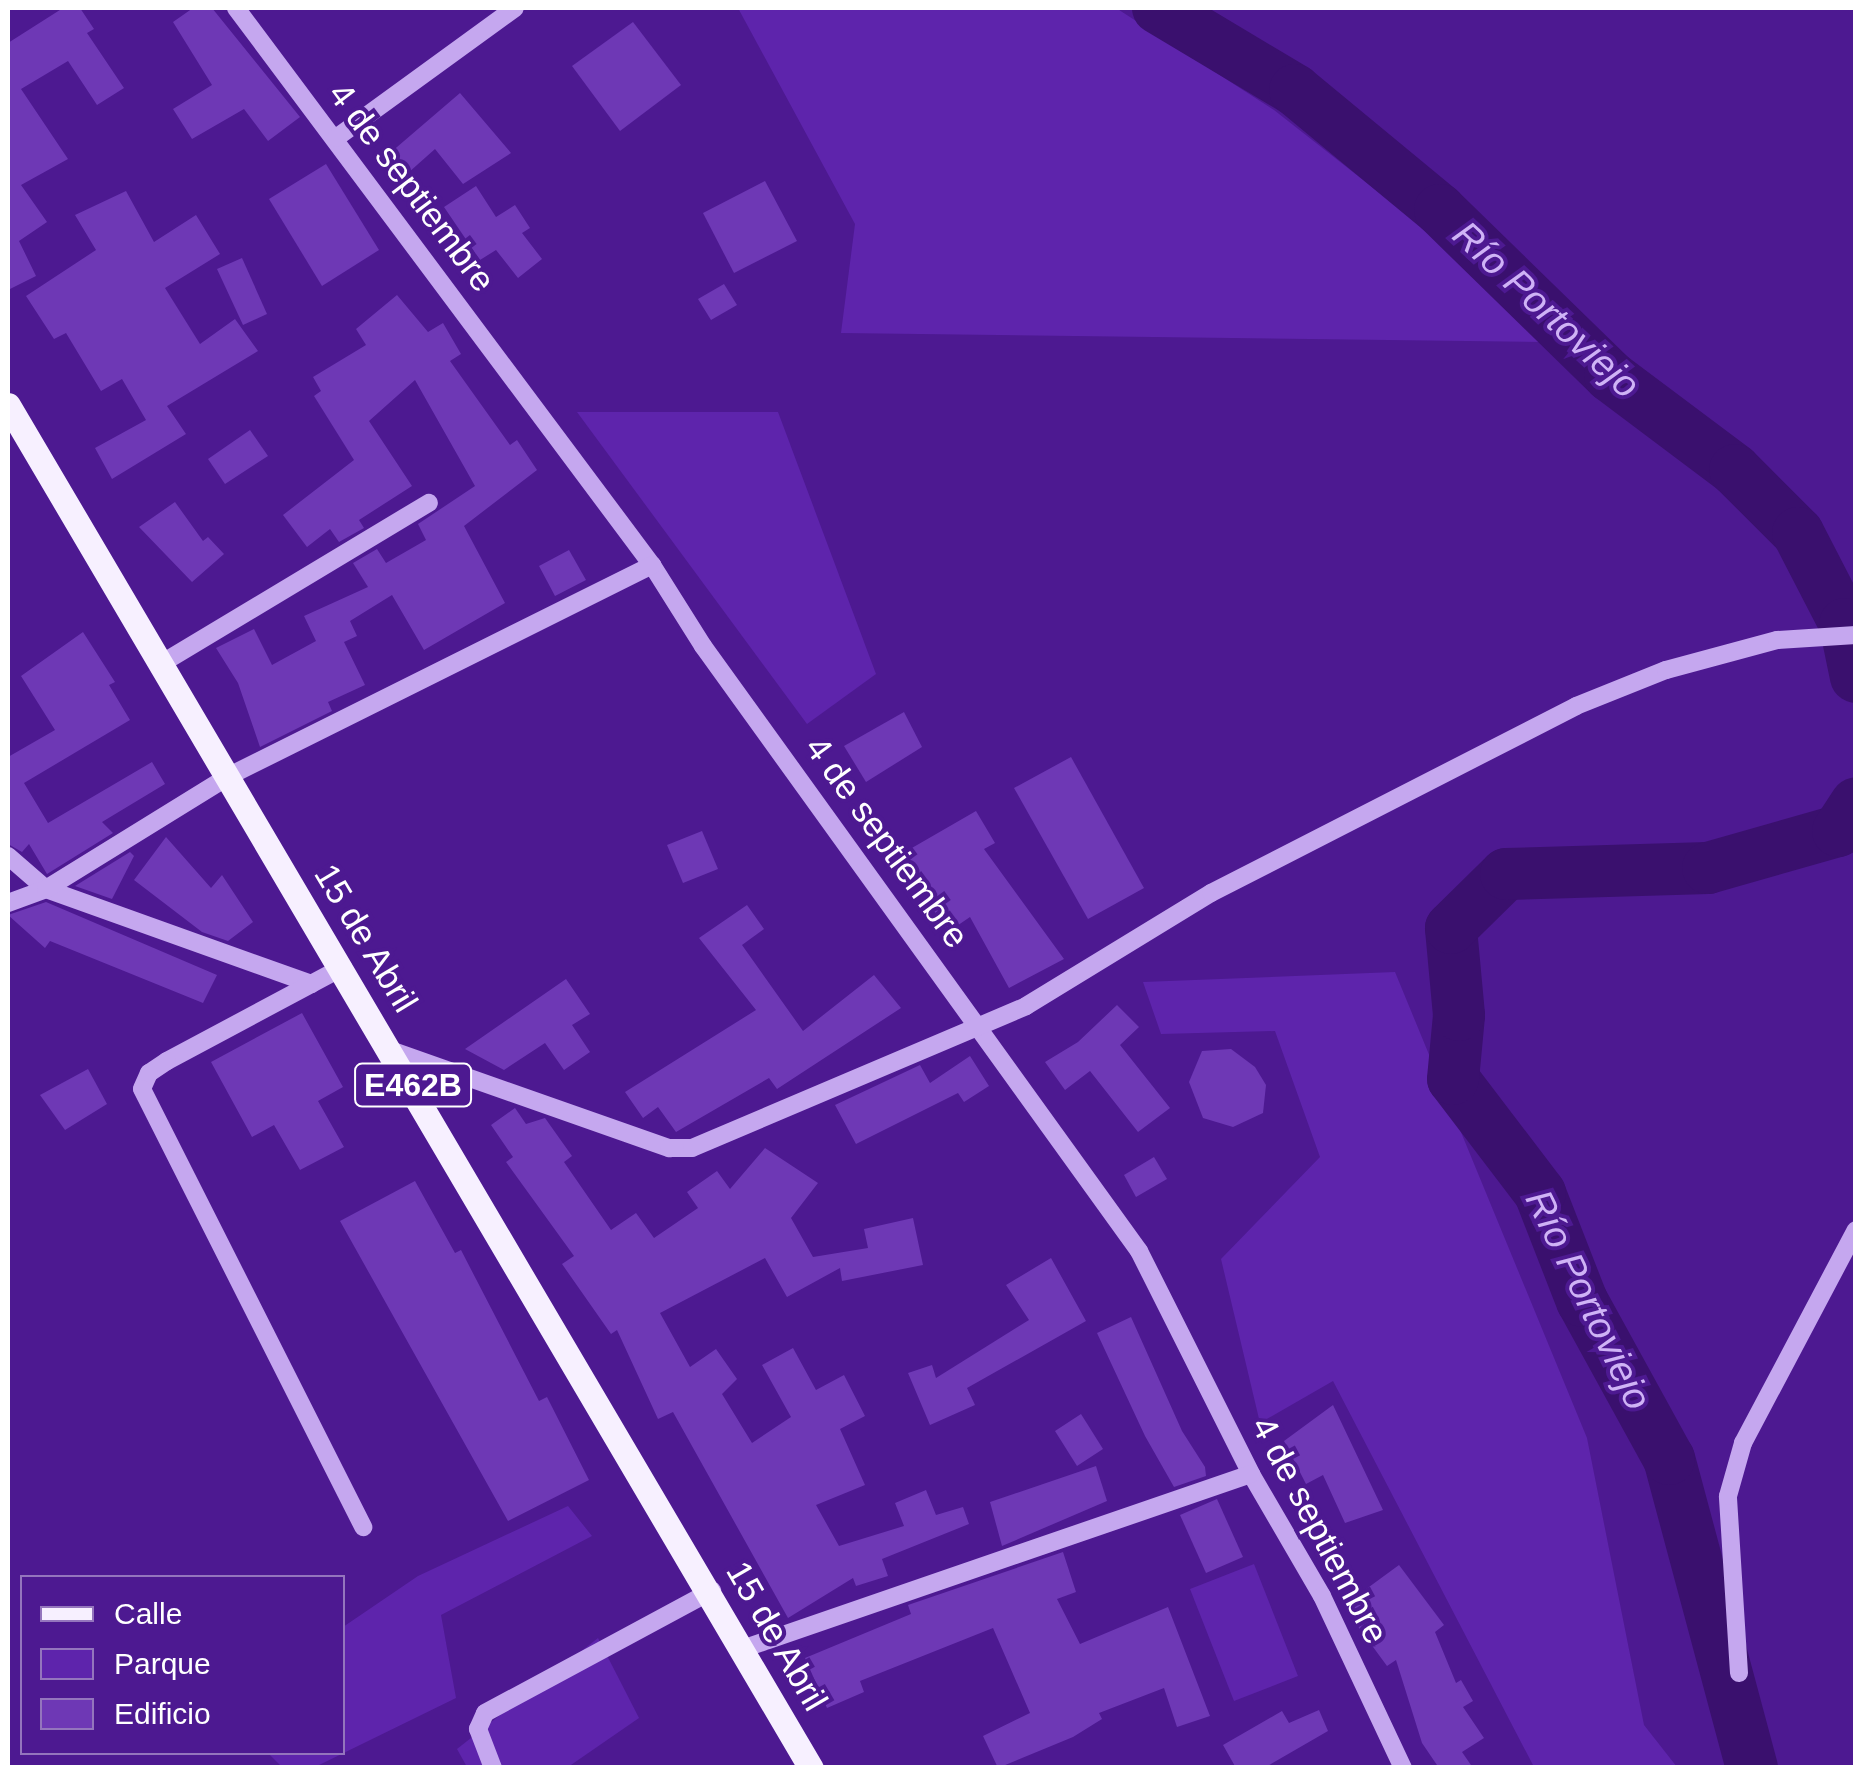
<!DOCTYPE html>
<meta charset="utf-8">
<style>
body{margin:0}
#map{position:relative;width:1863px;height:1775px;overflow:hidden;background:#4d1991;font-family:Helvetica,sans-serif}
div>[style]{position:absolute}
.green>*{inset:0;background:#5e24ac}
.river>*{height:52px;margin:-26px;padding:0 26px;transform-origin:26px;border-radius:26px;background:#3a106e}
.building>*{inset:0;background:#6e38b5}
.minor>*{height:18px;margin:-9px;padding:0 9px;transform-origin:9px;border-radius:9px;background:#c5a7ef}
.major>*{height:25px;margin:-12.5px;padding:0 12.5px;transform-origin:12.5px;border-radius:12.5px;background:#f7f0ff}
span{translate:-50% -50%;white-space:nowrap;text-align:center;line-height:1.15;-webkit-text-stroke:8px #4d1991;paint-order:stroke}
.shield-label span{padding:2px 8px;background:#4d1991;border:2px solid;border-radius:8px;-webkit-text-stroke-width:0}
.shield-label{font-size:32px;color:#fff;font-weight:700}
.street-label{font-size:35px;color:#fff}
.water-label{font-size:38px;color:#cfb3f6;font-style:italic}
.frame{position:absolute;inset:0;border:10px solid #fff;pointer-events:none}
.legend{position:absolute;left:20px;top:1575px;width:325px;height:180px;box-sizing:border-box;background:#4d1991;border:2px solid #9475bd;margin:0;padding:12px 18px;list-style:none;font-size:30px;color:#fff}
.legend li{display:flex;align-items:center;gap:20px;height:50px}
.legend b{width:50px;border:2px solid #9475bd}
</style>
<div id="map">
<div class="green">
<i style="clip-path:polygon(738px 8px,1116px 8px,1274px 110px,1414px 220px,1546px 342px,841px 333px,855px 224px)"></i>
<i style="clip-path:polygon(577px 412px,778px 412px,876px 674px,807px 724px)"></i>
<i style="clip-path:polygon(1395px 972px,1587px 1438px,1644px 1725px,1677px 1767px,1534px 1767px,1333px 1381px,1260px 1423px,1221px 1259px,1320px 1157px,1275px 1031px,1161px 1034px,1143px 982px)"></i>
<i style="clip-path:polygon(568px 1506px,592px 1536px,441px 1615px,456px 1698px,315px 1767px,282px 1767px,268px 1753px,342px 1752px,343px 1627px,418px 1576px)"></i>
<i style="clip-path:polygon(1254px 1564px,1298px 1676px,1234px 1701px,1190px 1589px)"></i>
<i style="clip-path:polygon(598px 1638px,639px 1718px,568px 1767px,467px 1767px,457px 1749px)"></i>
</div>
<div class="river">
<i style="left:1158px;top:8px;width:160px;rotate:30.9deg"></i>
<i style="left:1295px;top:90px;width:188px;rotate:39.6deg"></i>
<i style="left:1440px;top:210px;width:238px;rotate:44.3deg"></i>
<i style="left:1610px;top:376px;width:156px;rotate:36.9deg"></i>
<i style="left:1735px;top:470px;width:89px;rotate:45deg"></i>
<i style="left:1798px;top:533px;width:102px;rotate:62.7deg"></i>
<i style="left:1845px;top:624px;width:54px;rotate:78.3deg"></i>
<i style="left:1752px;top:1768px;width:320px;rotate:-105deg"></i>
<i style="left:1669px;top:1459px;width:180px;rotate:-118.8deg"></i>
<i style="left:1582px;top:1301px;width:116px;rotate:-111.3deg"></i>
<i style="left:1540px;top:1193px;width:143px;rotate:-127.3deg"></i>
<i style="left:1453px;top:1079px;width:64px;rotate:-84.6deg"></i>
<i style="left:1459px;top:1015px;width:87px;rotate:-95.3deg"></i>
<i style="left:1451px;top:928px;width:77px;rotate:-44.5deg"></i>
<i style="left:1506px;top:874px;width:202px;rotate:-1.7deg"></i>
<i style="left:1708px;top:868px;width:135px;rotate:-15.9deg"></i>
<i style="left:1838px;top:831px;width:33px;rotate:-57deg"></i>
</div>
<div class="building">
<i style="clip-path:polygon(63px 8px,80px 8px,94px 29px,87px 33px,124px 88px,97px 105px,68px 61px,21px 89px,68px 159px,21px 185px,47px 222px,19px 241px,36px 276px,8px 290px,8px 43px)"></i>
<i style="clip-path:polygon(193px 8px,212px 8px,300px 117px,268px 141px,244px 109px,192px 139px,173px 109px,212px 85px,173px 22px)"></i>
<i style="clip-path:polygon(633px 22px,681px 85px,620px 131px,572px 66px)"></i>
<i style="clip-path:polygon(460px 93px,511px 153px,463px 184px,435px 149px,408px 173px,390px 153px)"></i>
<i style="clip-path:polygon(326px 164px,379px 250px,322px 286px,269px 199px)"></i>
<i style="clip-path:polygon(765px 181px,797px 241px,734px 273px,703px 213px)"></i>
<i style="clip-path:polygon(476px 186px,496px 217px,515px 205px,530px 228px,522px 233px,542px 259px,518px 278px,496px 250px,480px 260px,444px 207px)"></i>
<i style="clip-path:polygon(126px 191px,154px 242px,196px 215px,220px 254px,165px 288px,200px 344px,235px 319px,258px 351px,167px 406px,186px 434px,112px 479px,95px 448px,146px 420px,122px 379px,101px 391px,66px 333px,54px 339px,26px 296px,96px 250px,75px 215px)"></i>
<i style="clip-path:polygon(242px 258px,267px 314px,243px 325px,217px 269px)"></i>
<i style="clip-path:polygon(724px 284px,737px 305px,711px 320px,698px 299px)"></i>
<i style="clip-path:polygon(397px 295px,428px 332px,443px 323px,461px 354px,450px 361px,510px 445px,517px 440px,537px 470px,464px 526px,505px 603px,424px 650px,392px 595px,350px 621px,357px 636px,344px 642px,365px 685px,328px 702px,332px 711px,260px 747px,238px 683px,216px 648px,254px 629px,272px 665px,316px 641px,304px 616px,368px 587px,353px 563px,377px 549px,386px 563px,426px 540px,418px 524px,475px 486px,415px 380px,369px 421px,412px 486px,359px 520px,364px 528px,339px 542px,330px 529px,307px 547px,283px 515px,354px 460px,314px 396px,321px 391px,313px 377px,366px 345px,356px 329px)"></i>
<i style="clip-path:polygon(250px 430px,268px 456px,225px 484px,208px 459px)"></i>
<i style="clip-path:polygon(175px 502px,203px 541px,208px 537px,224px 554px,192px 582px,139px 527px)"></i>
<i style="clip-path:polygon(569px 550px,586px 580px,555px 596px,539px 566px)"></i>
<i style="clip-path:polygon(83px 632px,115px 682px,109px 685px,130px 720px,24px 783px,48px 823px,152px 762px,165px 784px,102px 822px,113px 833px,47px 874px,29px 844px,22px 852px,8px 844px,8px 757px,55px 730px,21px 676px)"></i>
<i style="clip-path:polygon(904px 712px,922px 747px,866px 782px,844px 746px)"></i>
<i style="clip-path:polygon(1071px 757px,1144px 888px,1088px 919px,1014px 788px)"></i>
<i style="clip-path:polygon(976px 811px,995px 843px,984px 849px,1064px 959px,1009px 988px,970px 917px,948px 932px,898px 856px)"></i>
<i style="clip-path:polygon(702px 831px,718px 869px,683px 883px,667px 845px)"></i>
<i style="clip-path:polygon(166px 837px,211px 888px,222px 875px,253px 922px,228px 941px,202px 932px,134px 880px)"></i>
<i style="clip-path:polygon(130px 852px,134px 856px,112px 899px,75px 886px)"></i>
<i style="clip-path:polygon(46px 902px,217px 975px,203px 1003px,50px 941px,45px 948px,8px 915px)"></i>
<i style="clip-path:polygon(747px 905px,764px 929px,742px 945px,803px 1031px,874px 975px,901px 1008px,777px 1089px,769px 1078px,676px 1132px,658px 1107px,643px 1118px,625px 1092px,756px 1010px,699px 938px)"></i>
<i style="clip-path:polygon(566px 979px,590px 1014px,572px 1025px,590px 1052px,564px 1070px,545px 1043px,504px 1070px,465px 1049px)"></i>
<i style="clip-path:polygon(1117px 1005px,1139px 1027px,1120px 1045px,1170px 1108px,1138px 1132px,1090px 1071px,1065px 1090px,1045px 1062px,1078px 1042px)"></i>
<i style="clip-path:polygon(302px 1013px,343px 1087px,318px 1101px,344px 1147px,300px 1170px,274px 1125px,252px 1137px,211px 1062px)"></i>
<i style="clip-path:polygon(1231px 1049px,1255px 1067px,1266px 1085px,1263px 1113px,1233px 1127px,1203px 1118px,1189px 1082px,1202px 1051px)"></i>
<i style="clip-path:polygon(970px 1056px,989px 1086px,964px 1102px,958px 1093px,856px 1144px,835px 1105px,920px 1065px,930px 1083px)"></i>
<i style="clip-path:polygon(88px 1069px,107px 1104px,65px 1130px,40px 1095px)"></i>
<i style="clip-path:polygon(515px 1108px,526px 1124px,545px 1118px,572px 1156px,564px 1162px,611px 1230px,636px 1213px,654px 1238px,698px 1208px,687px 1192px,717px 1171px,730px 1189px,765px 1148px,818px 1183px,791px 1218px,813px 1257px,868px 1248px,864px 1229px,913px 1218px,923px 1265px,842px 1281px,840px 1268px,787px 1297px,765px 1258px,660px 1313px,690px 1367px,716px 1349px,737px 1379px,722px 1394px,752px 1443px,791px 1417px,762px 1365px,793px 1348px,816px 1390px,844px 1375px,865px 1416px,840px 1429px,865px 1485px,816px 1505px,839px 1546px,904px 1526px,895px 1503px,926px 1490px,936px 1515px,963px 1507px,969px 1524px,882px 1559px,888px 1576px,856px 1586px,853px 1578px,788px 1618px,673px 1412px,658px 1419px,617px 1330px,611px 1334px,562px 1264px,574px 1256px,506px 1162px,513px 1157px,491px 1125px)"></i>
<i style="clip-path:polygon(1154px 1157px,1167px 1179px,1136px 1197px,1124px 1175px)"></i>
<i style="clip-path:polygon(415px 1181px,455px 1253px,461px 1250px,539px 1401px,547px 1397px,589px 1480px,508px 1521px,340px 1221px)"></i>
<i style="clip-path:polygon(1051px 1258px,1086px 1321px,967px 1388px,975px 1405px,930px 1425px,908px 1373px,932px 1365px,936px 1378px,1029px 1320px,1006px 1285px)"></i>
<i style="clip-path:polygon(1131px 1317px,1182px 1431px,1205px 1467px,1206px 1476px,1174px 1487px,1145px 1436px,1097px 1333px)"></i>
<i style="clip-path:polygon(1333px 1405px,1383px 1510px,1345px 1523px,1323px 1475px,1306px 1484px,1284px 1441px)"></i>
<i style="clip-path:polygon(1081px 1414px,1103px 1449px,1077px 1466px,1055px 1431px)"></i>
<i style="clip-path:polygon(1096px 1466px,1107px 1501px,1002px 1546px,990px 1502px)"></i>
<i style="clip-path:polygon(1217px 1499px,1243px 1557px,1206px 1573px,1180px 1515px)"></i>
<i style="clip-path:polygon(1063px 1552px,1076px 1592px,1057px 1599px,1080px 1644px,1168px 1607px,1210px 1716px,1177px 1727px,1164px 1688px,1099px 1713px,1102px 1719px,1073px 1737px,998px 1768px,983px 1736px,1030px 1713px,993px 1628px,860px 1681px,864px 1692px,827px 1708px,805px 1658px,911px 1614px,908px 1605px)"></i>
<i style="clip-path:polygon(1399px 1565px,1444px 1625px,1435px 1632px,1456px 1683px,1461px 1680px,1473px 1701px,1463px 1707px,1484px 1738px,1462px 1752px,1473px 1768px,1439px 1768px,1422px 1743px,1396px 1660px,1387px 1666px,1343px 1606px)"></i>
<i style="clip-path:polygon(1319px 1710px,1328px 1731px,1264px 1768px,1236px 1768px,1223px 1745px,1282px 1711px,1289px 1723px)"></i>
</div>
<div class="minor">
<i style="left:236px;top:8px;width:695px;rotate:53.25deg"></i>
<i style="left:652px;top:565px;width:96px;rotate:57.8deg"></i>
<i style="left:703px;top:646px;width:746px;rotate:54.22deg"></i>
<i style="left:1139px;top:1251px;width:250px;rotate:63.3deg"></i>
<i style="left:1251px;top:1474px;width:141px;rotate:59.8deg"></i>
<i style="left:1322px;top:1596px;width:190px;rotate:64.8deg"></i>
<i style="left:336px;top:138px;width:221px;rotate:-36deg"></i>
<i style="left:164px;top:662px;width:309px;rotate:-31deg"></i>
<i style="left:8px;top:856px;width:50px;rotate:41deg"></i>
<i style="left:46px;top:889px;width:282px;rotate:19.7deg"></i>
<i style="left:8px;top:903px;width:40px;rotate:-20.2deg"></i>
<i style="left:46px;top:889px;width:215px;rotate:-31.7deg"></i>
<i style="left:229px;top:776px;width:473px;rotate:-26.5deg"></i>
<i style="left:343px;top:967px;width:200px;rotate:151.9deg"></i>
<i style="left:167px;top:1061px;width:22px;rotate:146deg"></i>
<i style="left:149px;top:1073px;width:17px;rotate:114deg"></i>
<i style="left:142px;top:1089px;width:491px;rotate:63.2deg"></i>
<i style="left:393px;top:1051px;width:293px;rotate:19.4deg"></i>
<i style="left:669px;top:1148px;width:23px"></i>
<i style="left:692px;top:1148px;width:363px;rotate:-23deg"></i>
<i style="left:1026px;top:1006px;width:217px;rotate:-31.4deg"></i>
<i style="left:1211px;top:893px;width:410px;rotate:-27.1deg"></i>
<i style="left:1576px;top:706px;width:97px;rotate:-21.8deg"></i>
<i style="left:1666px;top:670px;width:115px;rotate:-15.1deg"></i>
<i style="left:1777px;top:640px;width:79px;rotate:-3.6deg"></i>
<i style="left:745px;top:1648px;width:535px;rotate:-18.98deg"></i>
<i style="left:1739px;top:1673px;width:177px;rotate:-93.6deg"></i>
<i style="left:1728px;top:1496px;width:55px;rotate:-74.2deg"></i>
<i style="left:1743px;top:1443px;width:241px;rotate:-62.1deg"></i>
<i style="left:493px;top:1768px;width:42px;rotate:-111deg"></i>
<i style="left:478px;top:1729px;width:17px;rotate:-66deg"></i>
<i style="left:485px;top:1713px;width:258px;rotate:-28.3deg"></i>
</div>
<div class="major">
<i style="left:8px;top:405px;width:1582px;rotate:59.5deg"></i>
</div>
<div class="shield-label">
<span style="left:413px;top:1085px">E462B</span>
</div>
<div class="street-label">
<span style="left:412px;top:187px;rotate:53deg">4 de septiembre</span>
<span style="left:887px;top:842px;rotate:54deg">4 de septiembre</span>
<span style="left:366px;top:938px;rotate:59deg">15 de Abril</span>
<span style="left:1320px;top:1530px;rotate:62deg">4 de septiembre</span>
<span style="left:777px;top:1636px;rotate:60deg">15 de Abril</span>
</div>
<div class="water-label">
<span style="left:1546px;top:310px;rotate:43deg">Río Portoviejo</span>
<span style="left:1588px;top:1300px;rotate:64deg">Río Portoviejo</span>
</div>
<div class="frame"></div>
<ul class="legend">
<li><b style="height:12px;background:#f7f0ff"></b>Calle</li>
<li><b style="height:28px;background:#5e24ac"></b>Parque</li>
<li><b style="height:28px;background:#6e38b5"></b>Edificio</li>
</ul>
</div>
